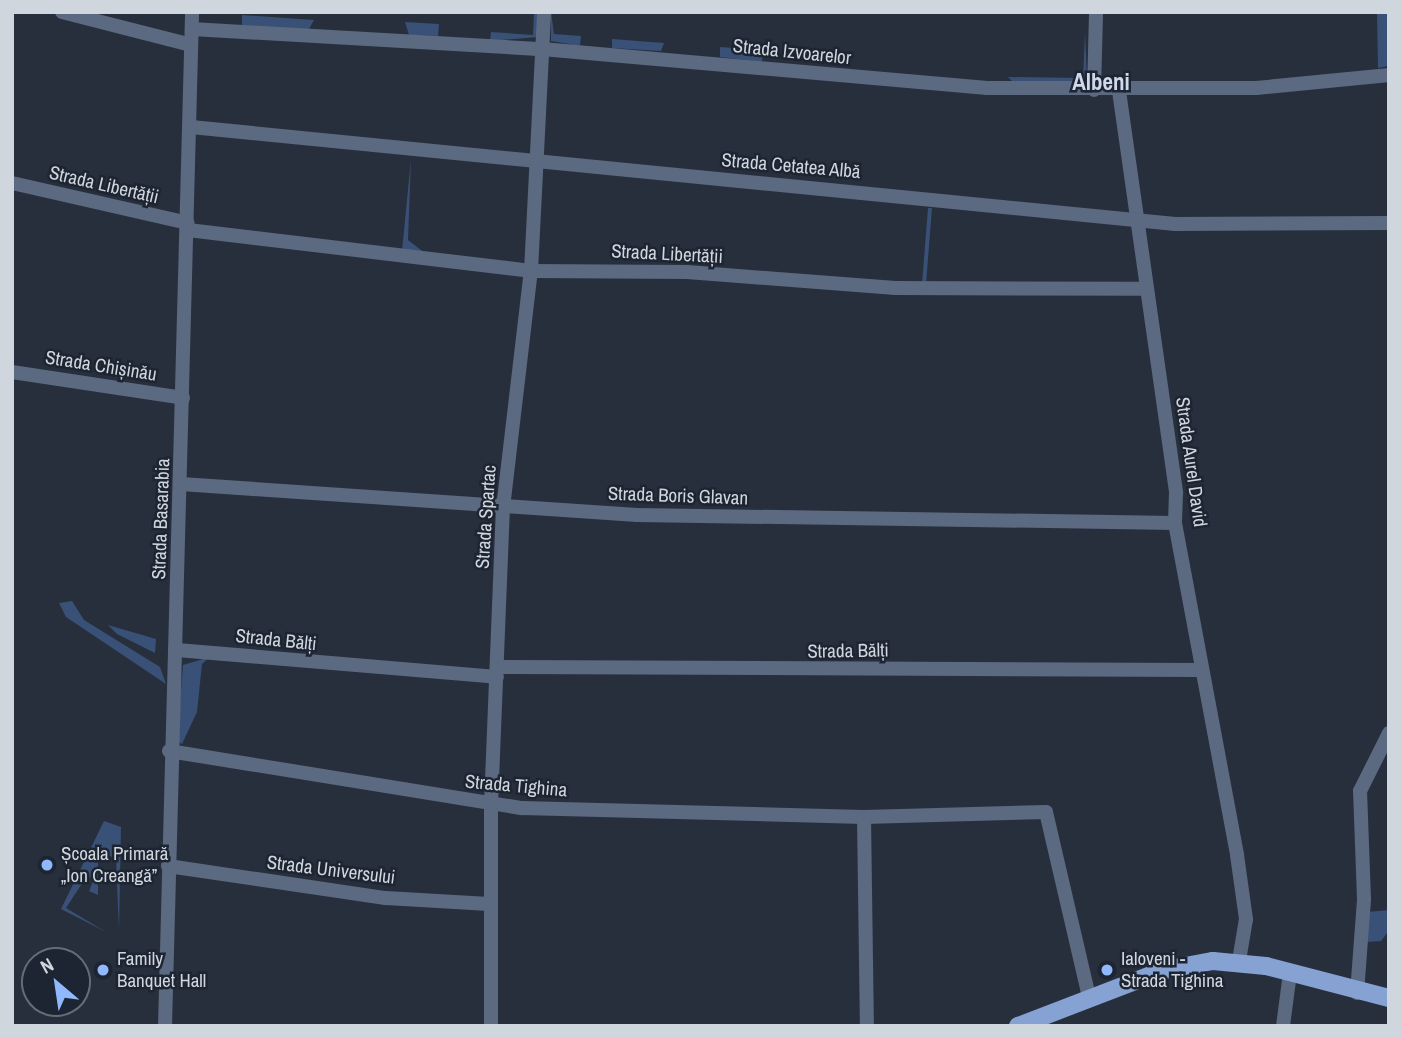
<!DOCTYPE html>
<meta charset="utf-8">
<style>
body{margin:0}
#map{position:relative;width:1401px;height:1038px;overflow:hidden;background:#272f3d;font-family:"Archivo Narrow",sans-serif}
div>[style]{position:absolute}
.green>*{inset:0;background:#395077}
.minor>*{height:14px;margin:-7px;padding:0 7px;transform-origin:7px;border-radius:7px;background:#5b6981}
.major>*{height:18px;margin:-9px;padding:0 9px;transform-origin:9px;border-radius:9px;background:#85a2d3}
.dots>*{width:19px;height:19px;translate:-50% -50%;box-sizing:border-box;border:4px solid #1e2532;border-radius:50%}
span{translate:-50% -50%;white-space:nowrap;text-align:center;line-height:1.15;-webkit-text-stroke:5px #1e2532;paint-order:stroke}
.street-label{font-size:19px;color:#d0d6de}
.poi-label{font-size:19px;color:#d0d6de}
.left{translate:0 -50%;text-align:left}
.quarter-label{font-size:23px;color:#ced9eb;font-weight:700}
.frame{position:absolute;inset:0;border:14px solid #d0d6de;pointer-events:none}
.north{position:absolute;left:21px;top:947px;width:70px;height:70px;box-sizing:border-box;background:#1e2532;border:2px solid #656c77;border-radius:50%;rotate:331deg;font-size:19px;font-weight:700;line-height:28px;text-align:center;color:#d0d6de}
.north::after{content:'';display:block;margin:auto;width:24px;height:32px;background:#90b8fd;clip-path:polygon(50% 0,100% 100%,50% 72%,0 100%)}
</style>
<div id="map">
<div class="green">
<i style="clip-path:polygon(534px 12px,540px 12px,538px 37px,490px 41px,491px 32px,533px 35px)"></i>
<i style="clip-path:polygon(551px 12px,554px 34px,581px 36px,580px 46px,551px 41px)"></i>
<i style="clip-path:polygon(1377px 12px,1389px 12px,1389px 66px,1378px 68px)"></i>
<i style="clip-path:polygon(242px 15px,314px 20px,308px 31px,242px 27px)"></i>
<i style="clip-path:polygon(405px 22px,439px 24px,438px 36px,409px 35px)"></i>
<i style="clip-path:polygon(1085px 32px,1087px 81px,1014px 83px,1008px 77px,1083px 78px)"></i>
<i style="clip-path:polygon(612px 39px,664px 43px,661px 51px,612px 48px)"></i>
<i style="clip-path:polygon(720px 47px,763px 50px,762px 62px,720px 57px)"></i>
<i style="clip-path:polygon(411px 159px,408px 240px,426px 254px,402px 251px)"></i>
<i style="clip-path:polygon(928px 208px,932px 208px,926px 284px,922px 284px)"></i>
<i style="clip-path:polygon(72px 601px,84px 620px,160px 667px,166px 684px,66px 617px,59px 603px)"></i>
<i style="clip-path:polygon(108px 625px,156px 639px,155px 653px,117px 634px)"></i>
<i style="clip-path:polygon(210px 657px,202px 664px,197px 712px,182px 744px,177px 741px,183px 665px)"></i>
<i style="clip-path:polygon(104px 821px,121px 827px,119px 930px,116px 858px,98px 854px,98px 895px,89px 891px,94px 879px,87px 876px,66px 908px,106px 932px,61px 909px)"></i>
<i style="clip-path:polygon(1389px 910px,1388px 932px,1381px 941px,1366px 942px,1367px 912px)"></i>
</div>
<div class="minor">
<i style="left:62px;top:12px;width:133px;rotate:14.3deg"></i>
<i style="left:192px;top:29px;width:351px;rotate:3.3deg"></i>
<i style="left:542px;top:49px;width:447px;rotate:5deg"></i>
<i style="left:987px;top:88px;width:269px"></i>
<i style="left:1256px;top:88px;width:134px;rotate:-5.6deg"></i>
<i style="left:1094px;top:90px;width:78px;rotate:-88.5deg"></i>
<i style="left:1119px;top:91px;width:406px;rotate:81.9deg"></i>
<i style="left:1176px;top:493px;width:30px;rotate:92deg"></i>
<i style="left:1175px;top:523px;width:338px;rotate:79.4deg"></i>
<i style="left:1237px;top:855px;width:65px;rotate:82deg"></i>
<i style="left:1246px;top:919px;width:43px;rotate:99.5deg"></i>
<i style="left:191px;top:127px;width:989px;rotate:5.63deg"></i>
<i style="left:1175px;top:224px;width:214px;rotate:-0.3deg"></i>
<i style="left:12px;top:183px;width:180px;rotate:12.8deg"></i>
<i style="left:188px;top:230px;width:345px;rotate:6.8deg"></i>
<i style="left:531px;top:271px;width:156px;rotate:0.4deg"></i>
<i style="left:687px;top:272px;width:209px;rotate:4.4deg"></i>
<i style="left:895px;top:288px;width:250px;rotate:0.2deg"></i>
<i style="left:12px;top:372px;width:173px;rotate:8.6deg"></i>
<i style="left:181px;top:484px;width:457px;rotate:3.9deg"></i>
<i style="left:637px;top:515px;width:538px;rotate:0.85deg"></i>
<i style="left:177px;top:650px;width:321px;rotate:4.8deg"></i>
<i style="left:497px;top:667px;width:702px;rotate:0.24deg"></i>
<i style="left:169px;top:751px;width:358px;rotate:9.2deg"></i>
<i style="left:522px;top:808px;width:342px;rotate:1.5deg"></i>
<i style="left:864px;top:817px;width:182px;rotate:-1.6deg"></i>
<i style="left:1046px;top:812px;width:190px;rotate:76.9deg"></i>
<i style="left:864px;top:817px;width:209px;rotate:89.2deg"></i>
<i style="left:168px;top:866px;width:220px;rotate:8.4deg"></i>
<i style="left:386px;top:898px;width:103px;rotate:3.3deg"></i>
<i style="left:1357px;top:993px;width:94px;rotate:-85.7deg"></i>
<i style="left:1364px;top:899px;width:108px;rotate:-92.1deg"></i>
<i style="left:1360px;top:791px;width:65px;rotate:-63.4deg"></i>
<i style="left:165px;top:1026px;width:1014px;rotate:-88.47deg"></i>
<i style="left:491px;top:1026px;width:221px;rotate:-90deg"></i>
<i style="left:491px;top:805px;width:297px;rotate:-87.7deg"></i>
<i style="left:503px;top:508px;width:239px;rotate:-83.3deg"></i>
<i style="left:531px;top:271px;width:259px;rotate:-87.1deg"></i>
<i style="left:1283px;top:1026px;width:53px;rotate:-82.5deg"></i>
</div>
<div class="major">
<i style="left:1018px;top:1026px;width:156px;rotate:-21deg"></i>
<i style="left:1164px;top:970px;width:50px;rotate:-10.4deg"></i>
<i style="left:1213px;top:961px;width:53px;rotate:5.4deg"></i>
<i style="left:1266px;top:966px;width:127px;rotate:14.6deg"></i>
</div>
<div class="dots">
<i style="left:47px;top:865px;background:#90b8fd"></i>
<i style="left:103px;top:970px;background:#90b8fd"></i>
<i style="left:1107px;top:970px;background:#90b8fd"></i>
</div>
<div class="street-label">
<span style="left:792px;top:52px;rotate:6deg">Strada Izvoarelor</span>
<span style="left:791px;top:166px;rotate:5deg">Strada Cetatea Albă</span>
<span style="left:104px;top:185px;rotate:13deg">Strada Libertății</span>
<span style="left:667px;top:254px;rotate:3deg">Strada Libertății</span>
<span style="left:101px;top:366px;rotate:9deg">Strada Chișinău</span>
<span style="left:1191px;top:462px;rotate:82deg">Strada Aurel David</span>
<span style="left:678px;top:496px;rotate:2deg">Strada Boris Glavan</span>
<span style="left:486px;top:517px;rotate:-86deg">Strada Spartac</span>
<span style="left:161px;top:519px;rotate:-88deg">Strada Basarabia</span>
<span style="left:276px;top:640px;rotate:6deg">Strada Bălți</span>
<span style="left:848px;top:651px;rotate:-1deg">Strada Bălți</span>
<span style="left:516px;top:786px;rotate:5deg">Strada Tighina</span>
<span style="left:331px;top:870px;rotate:7deg">Strada Universului</span>
</div>
<div class="poi-label">
<span class="left" style="left:61px;top:865px">Școala Primară<br>„Ion Creangă”</span>
<span class="left" style="left:117px;top:970px">Family<br>Banquet Hall</span>
<span class="left" style="left:1121px;top:970px">Ialoveni -<br>Strada Tighina</span>
</div>
<div class="quarter-label">
<span style="left:1101px;top:82px">Albeni</span>
</div>
<div class="frame"></div>
<div class="north">N</div>
</div>
